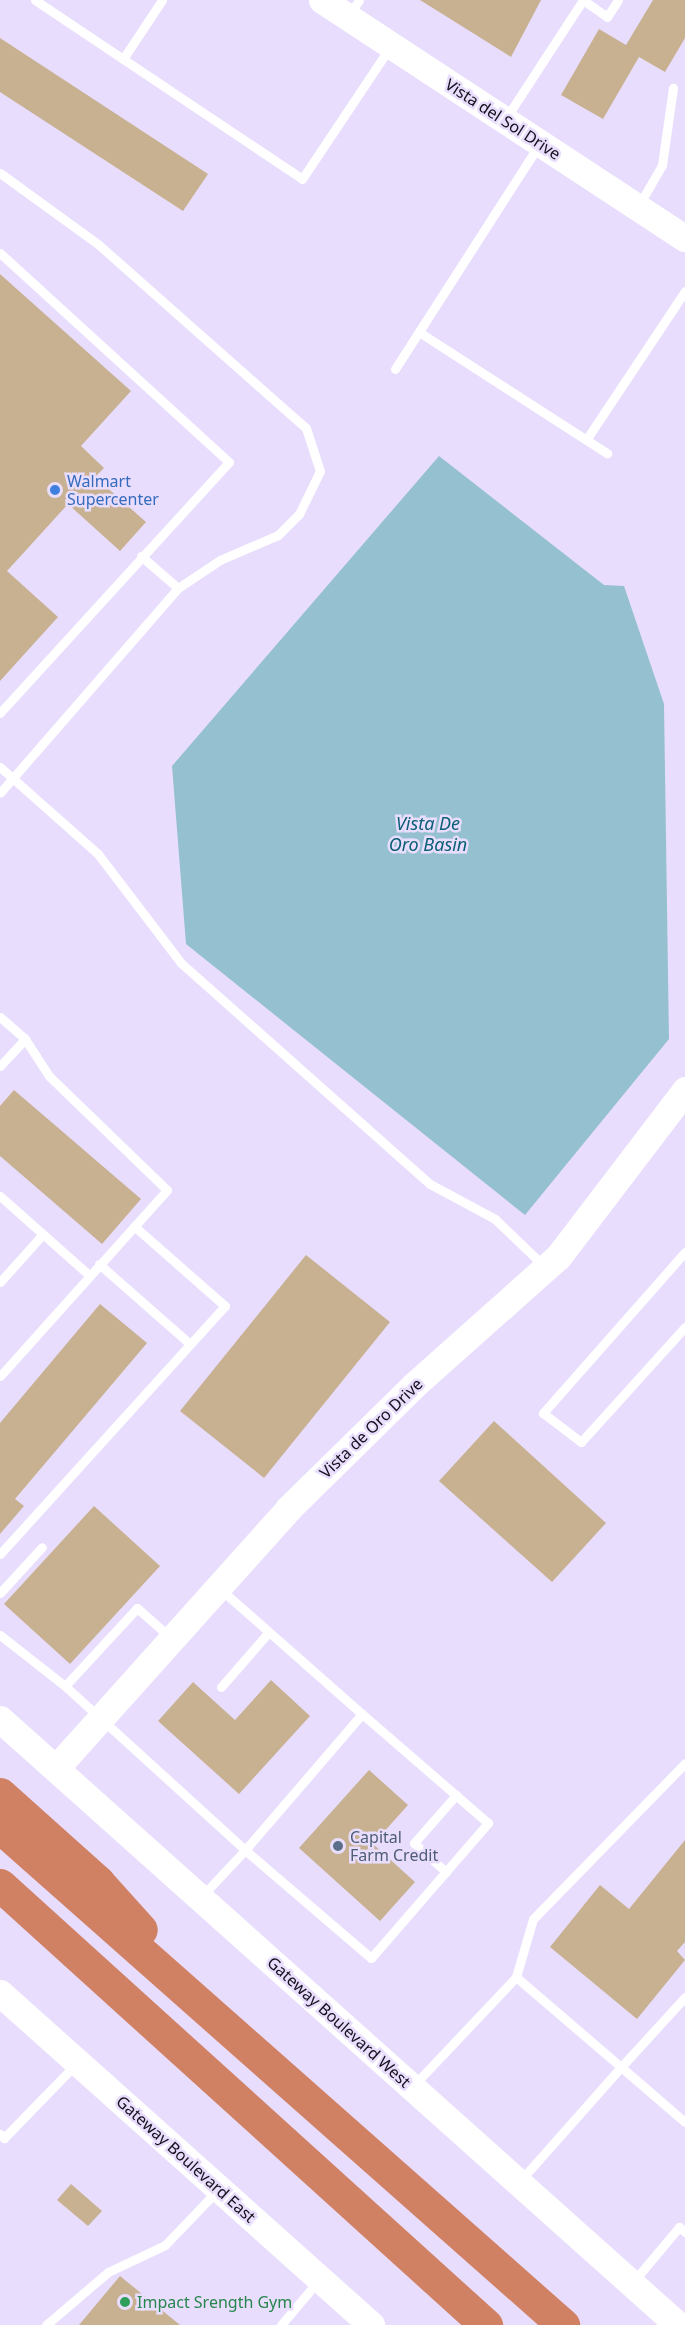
<!DOCTYPE html>
<style>
body{margin:0}
#map{position:relative;width:685px;height:2325px;overflow:hidden;background:#e9ddfd;font-family:"Noto Sans",sans-serif}
div>[style]{position:absolute}
.water>*{inset:0;background:#95c0d0}
.building>*{inset:0;background:#c7b191}
.lane>*{height:9px;margin:-4.5px;padding:0 4.5px;transform-origin:4.5px;border-radius:4.5px;background:#fff}
.secondary>*{height:27px;margin:-13.5px;padding:0 13.5px;transform-origin:13.5px;border-radius:13.5px;background:#fff}
.highway>*{height:33px;margin:-16.5px;padding:0 16.5px;transform-origin:16.5px;border-radius:16.5px;background:#d18163}
.dots>*{width:16px;height:16px;translate:-50% -50%;box-sizing:border-box;border:3px solid #e9ddfd;border-radius:50%}
span{translate:-50% -50%;white-space:nowrap;text-align:center;line-height:1.15;-webkit-text-stroke:5px #e9ddfd;paint-order:stroke}
.street-label{font-size:16px;color:#15111c}
.shop-label{font-size:16px;color:#366cbe}
.left{translate:0 -50%;text-align:left}
.service-label{font-size:16px;color:#4e5e75}
.leisure-label{font-size:16px;color:#27864d}
.water-label{font-size:18px;color:#0b5f77;font-style:italic}
</style>
<div id="map">
<div class="water">
<i style="clip-path:polygon(439px 456px,604px 585px,624px 586px,664px 704px,669px 1039px,525px 1215px,186px 944px,172px 766px)"></i>
</div>
<div class="building">
<i style="clip-path:polygon(420px 0,541px 0,511px 57px)"></i>
<i style="clip-path:polygon(653px 0,685px 0,685px 38px,665px 72px,639px 57px,603px 119px,561px 95px,599px 29px,626px 45px)"></i>
<i style="clip-path:polygon(0 38px,208px 174px,183px 211px,0 92px)"></i>
<i style="clip-path:polygon(0 274px,131px 391px,81px 446px,104px 468px,95px 477px,146px 522px,120px 551px,68px 504px,7px 571px,58px 617px,0 681px)"></i>
<i style="clip-path:polygon(14px 1090px,141px 1199px,102px 1244px,0 1156px,0 1106px)"></i>
<i style="clip-path:polygon(306px 1255px,390px 1322px,264px 1478px,180px 1411px)"></i>
<i style="clip-path:polygon(100px 1304px,147px 1343px,15px 1499px,24px 1506px,0 1534px,0 1423px)"></i>
<i style="clip-path:polygon(494px 1421px,606px 1523px,552px 1582px,439px 1481px)"></i>
<i style="clip-path:polygon(94px 1506px,160px 1566px,70px 1664px,4px 1604px)"></i>
<i style="clip-path:polygon(271px 1680px,310px 1716px,239px 1794px,158px 1721px,193px 1682px,235px 1720px)"></i>
<i style="clip-path:polygon(369px 1770px,408px 1805px,373px 1844px,415px 1882px,380px 1921px,299px 1848px)"></i>
<i style="clip-path:polygon(685px 1840px,685px 1942px,677px 1951px,685px 1960px,637px 2019px,550px 1947px,600px 1885px,629px 1909px)"></i>
<i style="clip-path:polygon(71px 2184px,102px 2211px,88px 2226px,57px 2200px)"></i>
<i style="clip-path:polygon(120px 2276px,180px 2325px,79px 2325px)"></i>
</div>
<div class="lane">
<i style="left:35px;top:0;width:321px;rotate:33.8deg"></i>
<i style="left:302px;top:179px;width:159px;rotate:-56.3deg"></i>
<i style="left:583px;top:0;width:29px;rotate:35deg"></i>
<i style="left:607px;top:17px;width:20px;rotate:-57deg"></i>
<i style="left:348px;top:16px;width:19px;rotate:-55deg"></i>
<i style="left:123px;top:59px;width:71px;rotate:-56.5deg"></i>
<i style="left:506px;top:118px;width:141px;rotate:-56.9deg"></i>
<i style="left:0;top:173px;width:122px;rotate:36deg"></i>
<i style="left:99px;top:245px;width:276px;rotate:41.5deg"></i>
<i style="left:306px;top:428px;width:45px;rotate:72deg"></i>
<i style="left:320px;top:471px;width:48px;rotate:116deg"></i>
<i style="left:299px;top:514px;width:30px;rotate:135deg"></i>
<i style="left:278px;top:535px;width:63px;rotate:156.7deg"></i>
<i style="left:220px;top:560px;width:50px;rotate:146.3deg"></i>
<i style="left:178px;top:588px;width:271px;rotate:131deg"></i>
<i style="left:639px;top:205px;width:46px;rotate:-60.1deg"></i>
<i style="left:662px;top:165px;width:78px;rotate:-81.9deg"></i>
<i style="left:0;top:253px;width:310px;rotate:42.4deg"></i>
<i style="left:229px;top:462px;width:340px;rotate:132.4deg"></i>
<i style="left:419px;top:332px;width:224px;rotate:32.8deg"></i>
<i style="left:395px;top:369px;width:265px;rotate:-57.3deg"></i>
<i style="left:586px;top:440px;width:179px;rotate:-56.4deg"></i>
<i style="left:141px;top:556px;width:49px;rotate:40.9deg"></i>
<i style="left:0;top:767px;width:131px;rotate:41.6deg"></i>
<i style="left:98px;top:854px;width:137px;rotate:52.7deg"></i>
<i style="left:181px;top:963px;width:333px;rotate:41.6deg"></i>
<i style="left:430px;top:1184px;width:74px;rotate:28.3deg"></i>
<i style="left:495px;top:1219px;width:66px;rotate:43.8deg"></i>
<i style="left:0;top:1017px;width:33px;rotate:41deg"></i>
<i style="left:25px;top:1039px;width:44px;rotate:57deg"></i>
<i style="left:49px;top:1076px;width:164px;rotate:44deg"></i>
<i style="left:167px;top:1190px;width:250px;rotate:131.9deg"></i>
<i style="left:0;top:1066px;width:37px;rotate:-47deg"></i>
<i style="left:0;top:1196px;width:119px;rotate:41.6deg"></i>
<i style="left:685px;top:1252px;width:215px;rotate:131.4deg"></i>
<i style="left:543px;top:1413px;width:48px;rotate:37.3deg"></i>
<i style="left:581px;top:1442px;width:155px;rotate:-47.9deg"></i>
<i style="left:99px;top:1264px;width:121px;rotate:41.3deg"></i>
<i style="left:0;top:1282px;width:64px;rotate:-48.1deg"></i>
<i style="left:0;top:1554px;width:335px;rotate:-47.8deg"></i>
<i style="left:225px;top:1306px;width:121px;rotate:-138.7deg"></i>
<i style="left:0;top:1593px;width:62px;rotate:-47.6deg"></i>
<i style="left:0;top:1635px;width:83px;rotate:38.1deg"></i>
<i style="left:65px;top:1686px;width:244px;rotate:42.3deg"></i>
<i style="left:245px;top:1850px;width:179px;rotate:-49.3deg"></i>
<i style="left:362px;top:1714px;width:189px;rotate:-138.6deg"></i>
<i style="left:65px;top:1686px;width:106px;rotate:-47.3deg"></i>
<i style="left:137px;top:1608px;width:44px;rotate:41.3deg"></i>
<i style="left:221px;top:1687px;width:72px;rotate:-49deg"></i>
<i style="left:446px;top:1872px;width:43px;rotate:-137.8deg"></i>
<i style="left:414px;top:1843px;width:64px;rotate:-48.8deg"></i>
<i style="left:202px;top:1896px;width:63px;rotate:-46.9deg"></i>
<i style="left:245px;top:1850px;width:166px;rotate:40.6deg"></i>
<i style="left:371px;top:1958px;width:179px;rotate:-49.1deg"></i>
<i style="left:488px;top:1823px;width:167px;rotate:-139.1deg"></i>
<i style="left:516px;top:1977px;width:60px;rotate:-73.7deg"></i>
<i style="left:533px;top:1919px;width:218px;rotate:-45.7deg"></i>
<i style="left:685px;top:1997px;width:95px;rotate:132.4deg"></i>
<i style="left:621px;top:2067px;width:84px;rotate:40.7deg"></i>
<i style="left:414px;top:2085px;width:149px;rotate:-46.6deg"></i>
<i style="left:516px;top:1977px;width:138px;rotate:40.6deg"></i>
<i style="left:621px;top:2067px;width:152px;rotate:131.5deg"></i>
<i style="left:0;top:2134px;width:6px;rotate:45deg"></i>
<i style="left:4px;top:2138px;width:103px;rotate:-45.8deg"></i>
<i style="left:633px;top:2282px;width:72px;rotate:-50.1deg"></i>
<i style="left:679px;top:2227px;width:8px;rotate:40deg"></i>
<i style="left:46px;top:2325px;width:82px;rotate:-40.5deg"></i>
<i style="left:108px;top:2272px;width:63px;rotate:-25.3deg"></i>
<i style="left:165px;top:2245px;width:75px;rotate:-46.1deg"></i>
<i style="left:281px;top:2325px;width:57px;rotate:-49.9deg"></i>
</div>
<div class="secondary">
<i style="left:322px;top:0;width:434px;rotate:33.3deg"></i>
<i style="left:0;top:1719px;width:909px;rotate:41.79deg"></i>
<i style="left:56px;top:1768px;width:348px;rotate:-48.1deg"></i>
<i style="left:288px;top:1509px;width:175px;rotate:-44.5deg"></i>
<i style="left:413px;top:1386px;width:194px;rotate:-41.7deg"></i>
<i style="left:558px;top:1257px;width:210px;rotate:-52.7deg"></i>
<i style="left:0;top:1993px;width:498px;rotate:41.8deg"></i>
</div>
<div class="highway">
<i style="left:0;top:1794px;width:132px;rotate:41.9deg"></i>
<i style="left:98px;top:1882px;width:64px;rotate:48.1deg"></i>
<i style="left:0;top:1827px;width:752px;rotate:41.49deg"></i>
<i style="left:0;top:1885px;width:656px;rotate:42.16deg"></i>
</div>
<div class="dots">
<i style="left:55px;top:490px;background:#3f7fe0"></i>
<i style="left:338px;top:1846px;background:#5c6f8a"></i>
<i style="left:125px;top:2302px;background:#2e9e5b"></i>
</div>
<div class="street-label">
<span style="left:503px;top:119px;rotate:33deg">Vista del Sol Drive</span>
<span style="left:371px;top:1428px;rotate:-44deg">Vista de Oro Drive</span>
<span style="left:339px;top:2022px;rotate:42deg">Gateway Boulevard West</span>
<span style="left:186px;top:2159px;rotate:42deg">Gateway Boulevard East</span>
</div>
<div class="shop-label">
<span class="left" style="left:67px;top:490px">Walmart<br>Supercenter</span>
</div>
<div class="service-label">
<span class="left" style="left:350px;top:1846px">Capital<br>Farm Credit</span>
</div>
<div class="leisure-label">
<span class="left" style="left:137px;top:2302px">Impact Srength Gym</span>
</div>
<div class="water-label">
<span style="left:428px;top:834px">Vista De<br>Oro Basin</span>
</div>
</div>
